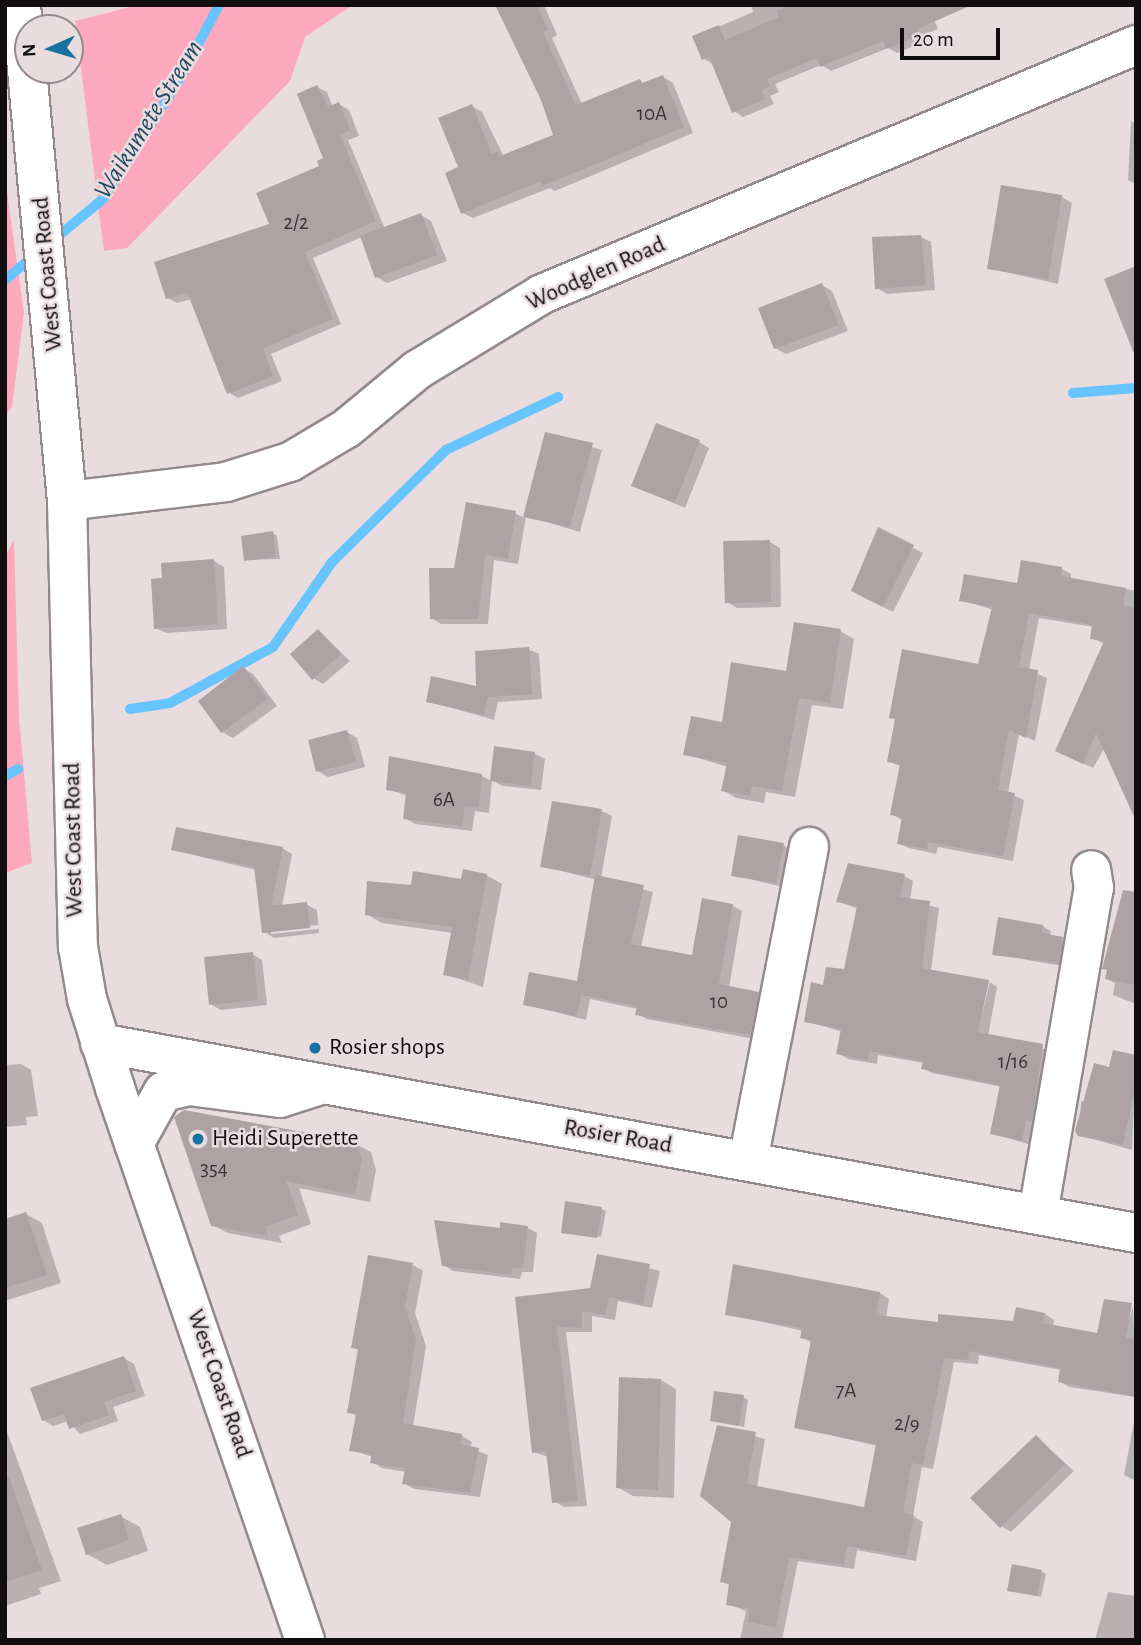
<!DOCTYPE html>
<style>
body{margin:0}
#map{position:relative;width:1141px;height:1645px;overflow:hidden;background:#e8dcdf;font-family:"Alegreya Sans",sans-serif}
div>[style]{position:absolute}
.green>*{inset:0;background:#fca8bf}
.shadow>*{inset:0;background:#0003}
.stream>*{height:10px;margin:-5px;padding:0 5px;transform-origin:5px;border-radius:5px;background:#68c4fe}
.building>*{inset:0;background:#aea2a5}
.roads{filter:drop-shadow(2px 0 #94898b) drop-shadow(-2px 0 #94898b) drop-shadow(0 2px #94898b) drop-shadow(0 -2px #94898b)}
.minor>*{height:38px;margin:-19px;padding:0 19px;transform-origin:19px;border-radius:19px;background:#fff}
.major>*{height:38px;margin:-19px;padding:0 19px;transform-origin:19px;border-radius:19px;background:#fff}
.dots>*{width:19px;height:19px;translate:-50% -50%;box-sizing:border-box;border:4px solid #e8dcdf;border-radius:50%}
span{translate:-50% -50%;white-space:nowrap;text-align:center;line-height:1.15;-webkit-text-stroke:5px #e8dcdf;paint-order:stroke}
.number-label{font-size:21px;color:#393334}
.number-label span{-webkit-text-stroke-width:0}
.street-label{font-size:24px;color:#120e0f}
.poi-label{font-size:24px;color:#120e0f}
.left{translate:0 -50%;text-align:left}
.water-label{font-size:26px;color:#224861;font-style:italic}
.frame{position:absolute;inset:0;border:7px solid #120e0f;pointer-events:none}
.north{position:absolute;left:14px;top:14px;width:70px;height:70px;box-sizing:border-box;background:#e8dcdf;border:2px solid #928a8c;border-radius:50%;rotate:266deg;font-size:19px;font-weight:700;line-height:28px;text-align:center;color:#120e0f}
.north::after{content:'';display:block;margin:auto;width:24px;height:32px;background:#1971a1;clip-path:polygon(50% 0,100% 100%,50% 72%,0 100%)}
.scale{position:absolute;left:900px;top:28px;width:100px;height:32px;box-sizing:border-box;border:4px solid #120e0f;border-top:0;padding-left:9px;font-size:21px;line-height:24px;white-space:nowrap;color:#120e0f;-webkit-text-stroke:5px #e8dcdf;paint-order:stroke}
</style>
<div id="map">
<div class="green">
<i style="clip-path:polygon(138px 5px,353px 5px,305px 37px,290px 81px,127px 248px,104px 251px,75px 21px)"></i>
<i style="clip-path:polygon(5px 178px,24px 313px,12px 407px,5px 415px)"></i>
<i style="clip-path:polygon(14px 539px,19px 717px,32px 863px,5px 873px,5px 558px)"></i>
</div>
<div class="shadow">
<i style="clip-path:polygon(498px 5px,544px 5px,557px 35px,552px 38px,582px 104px,640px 81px,645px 84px,663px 77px,673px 83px,693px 133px,555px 191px,550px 188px,473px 218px,463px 213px,460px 168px,472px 106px,482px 112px,504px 157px,555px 136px,543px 99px)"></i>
<i style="clip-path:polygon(751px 5px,928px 5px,938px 29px,926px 34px,928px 40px,897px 53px,888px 48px,831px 71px,821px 65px,775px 84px,779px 92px,770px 96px,774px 104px,743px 117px,734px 111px,714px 65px,704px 59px,695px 37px,753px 12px)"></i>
<i style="clip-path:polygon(317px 87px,327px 92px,333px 107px,339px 104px,349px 110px,359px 136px,348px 140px,385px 229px,421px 215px,431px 221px,447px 261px,387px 283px,377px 277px,362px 237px,313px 258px,341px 324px,271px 354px,282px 381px,238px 398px,228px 392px,192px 299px,177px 303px,168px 298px,272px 225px,321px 167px,325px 159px)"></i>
<i style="clip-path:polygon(1131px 122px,1136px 123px,1136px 184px,1128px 180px)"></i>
<i style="clip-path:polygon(1062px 197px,1072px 203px,1058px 284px,989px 268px)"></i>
<i style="clip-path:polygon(921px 237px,931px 242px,935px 290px,887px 294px,877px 288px)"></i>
<i style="clip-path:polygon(822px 285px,832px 291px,848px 331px,786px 354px,775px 348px)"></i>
<i style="clip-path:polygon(546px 434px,602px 450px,580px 532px,526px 516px,518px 564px,494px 560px,488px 624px,441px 624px,431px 618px,456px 570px,515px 513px,524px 518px)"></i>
<i style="clip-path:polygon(699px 442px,709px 448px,685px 508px,634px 486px)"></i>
<i style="clip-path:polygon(879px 530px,923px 553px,893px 612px,863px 597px,870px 558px,866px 555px)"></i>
<i style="clip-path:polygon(273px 533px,277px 536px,280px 559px,246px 560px)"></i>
<i style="clip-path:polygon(770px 542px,780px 548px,781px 607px,737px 608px,727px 602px)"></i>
<i style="clip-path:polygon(214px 561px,224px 567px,227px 629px,166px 633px,156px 628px,164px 580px)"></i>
<i style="clip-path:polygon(1062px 569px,1071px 574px,1071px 579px,1136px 591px,1136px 693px,1093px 768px,1067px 756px,1105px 644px,1092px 638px,1094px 627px,1039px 618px,1029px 670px,1047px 678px,1035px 741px,1019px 734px,1008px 793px,1024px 800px,1013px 861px,938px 847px,936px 854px,909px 848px,899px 843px,903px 821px,892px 814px,901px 767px,889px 761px,897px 720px,891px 717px,978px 666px,994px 610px,961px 600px)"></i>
<i style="clip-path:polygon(319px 631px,350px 661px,323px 684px,313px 678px)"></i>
<i style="clip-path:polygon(840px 631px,854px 639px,843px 709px,812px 705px,795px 797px,766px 792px,764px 803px,736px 798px,723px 790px,728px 767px,685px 754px)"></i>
<i style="clip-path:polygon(528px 649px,539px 654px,542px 699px,498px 702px,494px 720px,428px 701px,478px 688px)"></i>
<i style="clip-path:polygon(243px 668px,253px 674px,277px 706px,233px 738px,222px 732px)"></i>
<i style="clip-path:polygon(347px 732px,357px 738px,365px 767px,328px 777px,318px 771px)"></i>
<i style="clip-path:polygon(496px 748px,534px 753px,545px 759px,541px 790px,502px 786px,492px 780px,489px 813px,475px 811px,472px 831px,415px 824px,405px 818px,408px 796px,387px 789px,482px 776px,492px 781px)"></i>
<i style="clip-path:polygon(602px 811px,612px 816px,601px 878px,653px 892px,641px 947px,693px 957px,732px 905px,742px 911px,729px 988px,768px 999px,760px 1040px,647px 1019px,637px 1014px,638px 1009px,590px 999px,586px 1020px,525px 1004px,578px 983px,597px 880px,542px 866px)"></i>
<i style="clip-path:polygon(783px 845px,793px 851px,787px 888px,733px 875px)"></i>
<i style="clip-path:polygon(evenodd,282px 848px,292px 854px,282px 906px,306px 904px,317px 910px,319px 933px,274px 938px,264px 932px,256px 870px,173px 850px,282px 848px,318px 925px,318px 929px,271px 934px,271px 930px,318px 925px)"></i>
<i style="clip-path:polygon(486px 875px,502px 884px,483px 987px,445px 974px,453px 933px,382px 923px,366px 914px,412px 886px)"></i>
<i style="clip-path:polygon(904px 876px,913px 881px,910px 900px,939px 908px,931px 971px,989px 982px,975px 1041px,990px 982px,997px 987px,988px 1036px,1052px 1051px,1031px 1145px,992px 1133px,1002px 1087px,932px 1073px,923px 1068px,924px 1063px,878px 1055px,877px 1064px,848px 1059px,838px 1053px,843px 1032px,806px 1021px,825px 987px,846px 971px,858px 909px,838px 901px)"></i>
<i style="clip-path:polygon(1136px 900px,1136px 1004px,1113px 995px,1115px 983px,1107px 979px)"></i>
<i style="clip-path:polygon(1042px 926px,1051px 931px,1050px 936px,1072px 943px,1068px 967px,993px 954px)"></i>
<i style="clip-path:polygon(252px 954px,262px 960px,267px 1005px,221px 1010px,210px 1004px)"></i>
<i style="clip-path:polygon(1136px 1057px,1132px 1150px,1079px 1135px,1081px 1101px,1087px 1102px,1111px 1069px)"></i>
<i style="clip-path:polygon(21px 1064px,31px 1070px,38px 1116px,26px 1117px,27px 1125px,5px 1127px,5px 1065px)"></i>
<i style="clip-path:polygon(176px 1118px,356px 1144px,371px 1152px,376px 1170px,370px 1202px,299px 1188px,311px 1224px,279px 1236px,282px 1243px,228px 1233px,212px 1225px)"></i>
<i style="clip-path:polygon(601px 1209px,606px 1211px,601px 1237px,565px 1232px)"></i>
<i style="clip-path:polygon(26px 1214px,42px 1223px,61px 1283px,5px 1301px,5px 1221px)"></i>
<i style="clip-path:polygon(528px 1228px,537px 1233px,533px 1272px,522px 1272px,520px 1279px,453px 1271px,444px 1265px,501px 1230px)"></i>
<i style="clip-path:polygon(599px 1256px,660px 1271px,652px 1308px,618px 1301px,615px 1320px,592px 1316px,592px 1332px,566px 1332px,587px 1506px,564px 1507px,554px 1501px,549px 1457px,533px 1452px,517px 1298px,592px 1290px)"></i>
<i style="clip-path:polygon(413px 1265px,423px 1271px,415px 1313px,426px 1346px,413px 1427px,462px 1436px,472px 1442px,470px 1448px,488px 1455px,480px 1497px,414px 1489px,404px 1483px,406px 1472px,382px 1468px,372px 1462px,373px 1457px,351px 1450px,357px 1416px,349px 1412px,360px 1351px,353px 1347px)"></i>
<i style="clip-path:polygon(735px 1266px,880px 1293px,889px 1299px,886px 1318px,939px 1323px,940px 1316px,1014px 1323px,1017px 1309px,1045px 1314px,1054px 1320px,1053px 1326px,1099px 1335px,1105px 1301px,1131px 1305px,1125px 1334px,1133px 1306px,1136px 1397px,1069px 1387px,1059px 1381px,1061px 1370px,979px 1355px,978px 1364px,954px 1362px,933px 1469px,922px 1467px,913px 1516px,923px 1522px,916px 1561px,857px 1550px,854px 1569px,798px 1561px,782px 1640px,740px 1640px,746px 1611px,728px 1604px,731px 1586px,722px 1581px,733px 1522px,702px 1495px,718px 1427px,765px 1439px,757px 1487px,865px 1509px,877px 1446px,796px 1427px,812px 1343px,802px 1337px,803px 1331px,727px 1314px)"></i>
<i style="clip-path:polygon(124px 1358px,134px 1364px,145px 1396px,113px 1407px,118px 1421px,80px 1434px,68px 1421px,53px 1426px,43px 1420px)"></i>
<i style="clip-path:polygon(661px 1380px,676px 1389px,674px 1498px,633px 1496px,617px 1487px)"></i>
<i style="clip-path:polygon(743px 1397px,748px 1400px,744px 1427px,712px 1420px)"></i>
<i style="clip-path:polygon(1136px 1411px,1136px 1481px,1124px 1475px)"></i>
<i style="clip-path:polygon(5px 1426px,61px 1581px,39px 1588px,41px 1594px,5px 1606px)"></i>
<i style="clip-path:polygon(1036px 1437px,1074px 1471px,1011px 1532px,1001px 1526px)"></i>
<i style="clip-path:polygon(120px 1516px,140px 1527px,148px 1551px,107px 1565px,87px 1554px)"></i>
<i style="clip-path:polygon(1042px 1572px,1046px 1574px,1041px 1597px,1009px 1590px)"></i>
<i style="clip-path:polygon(1108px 1592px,1136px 1596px,1136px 1640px,1095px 1640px)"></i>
</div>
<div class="stream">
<i style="left:51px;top:242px;width:67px;rotate:-39.6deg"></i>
<i style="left:103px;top:199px;width:141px;rotate:-57.4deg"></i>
<i style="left:179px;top:80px;width:85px;rotate:-61.9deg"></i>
<i style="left:5px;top:280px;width:38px;rotate:-40deg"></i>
<i style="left:1073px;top:393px;width:63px;rotate:-4.5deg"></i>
<i style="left:130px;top:709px;width:40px;rotate:-8.5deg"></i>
<i style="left:170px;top:703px;width:117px;rotate:-28.5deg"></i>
<i style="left:273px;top:647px;width:103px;rotate:-55.2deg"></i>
<i style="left:332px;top:562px;width:160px;rotate:-44.5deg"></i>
<i style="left:446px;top:450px;width:124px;rotate:-25.3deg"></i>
<i style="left:5px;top:776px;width:15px;rotate:-28deg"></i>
</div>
<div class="building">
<i style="clip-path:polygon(495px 5px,537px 5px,548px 30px,543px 32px,576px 105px,640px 79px,642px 83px,663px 75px,684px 127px,543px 186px,541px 181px,461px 214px,445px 173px,458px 167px,438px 118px,472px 104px,492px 154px,498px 151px,500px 156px,553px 135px,541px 100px)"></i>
<i style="clip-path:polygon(792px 5px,972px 5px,917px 29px,919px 35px,886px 49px,883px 41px,820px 67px,817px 58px,767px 79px,770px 86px,761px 90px,765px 99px,732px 113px,709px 57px,702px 60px,692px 36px,719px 25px,725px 40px,779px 17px,777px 11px)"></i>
<i style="clip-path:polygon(317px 85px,328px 107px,339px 102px,350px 130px,340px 135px,376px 221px,305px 252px,333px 319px,263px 348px,273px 376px,227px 394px,187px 292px,166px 299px,154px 262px,269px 224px,256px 193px,319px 166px,317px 161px,323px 158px,297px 94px)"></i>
<i style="clip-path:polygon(1001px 185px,1062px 195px,1048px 279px,987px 269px)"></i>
<i style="clip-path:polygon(421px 213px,437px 255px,375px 278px,360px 236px)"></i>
<i style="clip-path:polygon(921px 235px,926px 285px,875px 289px,872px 237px)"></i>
<i style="clip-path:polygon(1136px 266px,1136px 356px,1135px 356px,1104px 279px)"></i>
<i style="clip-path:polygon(822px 283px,839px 325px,774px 349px,758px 308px)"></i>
<i style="clip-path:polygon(656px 423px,700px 440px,675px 503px,631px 486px)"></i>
<i style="clip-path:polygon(545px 432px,593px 443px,570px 527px,523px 517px)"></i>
<i style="clip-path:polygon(466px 502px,516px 511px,508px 559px,485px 555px,478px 619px,430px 619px,429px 568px,454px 568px)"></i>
<i style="clip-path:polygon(878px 527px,914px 545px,883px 607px,851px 591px)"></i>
<i style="clip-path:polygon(273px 531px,276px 557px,244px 561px,241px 536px)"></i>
<i style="clip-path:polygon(770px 540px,771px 602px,725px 603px,723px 541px)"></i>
<i style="clip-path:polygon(214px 559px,218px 624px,154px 629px,151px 579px,162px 578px,161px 563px)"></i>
<i style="clip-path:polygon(1021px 560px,1062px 567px,1061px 576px,1126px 588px,1123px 605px,1136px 608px,1136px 821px,1096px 733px,1083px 764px,1055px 751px,1104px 641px,1090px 639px,1092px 625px,1029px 613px,1019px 667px,1038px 670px,1026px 738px,1009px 730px,998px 790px,1015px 793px,1003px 856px,928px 842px,927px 849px,897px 844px,902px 817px,890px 815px,900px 764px,887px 762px,895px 719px,889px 718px,902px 649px,978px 664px,992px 607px,959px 601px,964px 574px,1017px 583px)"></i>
<i style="clip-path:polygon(794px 622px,841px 629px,830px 703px,799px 698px,782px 791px,752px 786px,750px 796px,721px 791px,727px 763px,683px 755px,691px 716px,722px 722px,731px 662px,786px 671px)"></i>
<i style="clip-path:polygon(318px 629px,341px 654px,312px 680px,290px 654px)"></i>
<i style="clip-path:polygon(529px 647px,532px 694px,488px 697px,484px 715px,426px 702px,431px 676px,476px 686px,475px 651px)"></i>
<i style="clip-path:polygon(243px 666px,268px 699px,221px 733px,198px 701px)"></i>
<i style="clip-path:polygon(347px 730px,356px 762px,316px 772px,308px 740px)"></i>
<i style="clip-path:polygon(494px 746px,535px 752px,531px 786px,490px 781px)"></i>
<i style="clip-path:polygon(389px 756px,482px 774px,479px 808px,465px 806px,462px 826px,403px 819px,406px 793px,386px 790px)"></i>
<i style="clip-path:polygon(552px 801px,602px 809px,590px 876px,540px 867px)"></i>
<i style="clip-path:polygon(176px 827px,283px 847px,271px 906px,307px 902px,310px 928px,262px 933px,254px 867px,171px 850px)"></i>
<i style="clip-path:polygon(738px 835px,784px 843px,776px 883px,731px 876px)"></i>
<i style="clip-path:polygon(848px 863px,905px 874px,900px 897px,930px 901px,922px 968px,989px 980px,978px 1032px,1043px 1044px,1032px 1121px,1026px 1120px,1022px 1141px,990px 1134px,1000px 1085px,921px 1069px,923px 1061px,869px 1051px,868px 1060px,836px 1054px,841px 1029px,804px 1022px,811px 982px,823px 985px,826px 967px,844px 969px,857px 906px,836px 902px)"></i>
<i style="clip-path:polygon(463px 869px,487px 874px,468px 980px,443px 975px,452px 927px,365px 915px,367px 881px,411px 885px,413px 871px,461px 879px)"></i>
<i style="clip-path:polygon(595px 875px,644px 885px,631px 944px,692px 955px,702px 898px,733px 904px,719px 984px,759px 992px,750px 1035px,635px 1015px,637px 1006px,581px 995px,577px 1016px,523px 1005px,529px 972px,577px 981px)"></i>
<i style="clip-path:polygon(1123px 890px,1136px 892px,1136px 985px,1105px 979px,1107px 970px,1102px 969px)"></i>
<i style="clip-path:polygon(998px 917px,1043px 925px,1042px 933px,1063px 937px,1059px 963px,992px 955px)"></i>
<i style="clip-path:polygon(253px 952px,258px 1000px,209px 1005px,204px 957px)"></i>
<i style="clip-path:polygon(1113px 1050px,1136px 1055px,1136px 1083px,1123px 1145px,1078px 1136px,1075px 1131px,1094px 1063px,1109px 1067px)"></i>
<i style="clip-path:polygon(184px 1110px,357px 1142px,362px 1160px,355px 1195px,286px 1181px,298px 1215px,265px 1227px,268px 1236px,211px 1226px,174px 1117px)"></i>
<i style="clip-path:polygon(565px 1201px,602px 1207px,597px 1238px,561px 1233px)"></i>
<i style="clip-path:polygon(26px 1212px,47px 1275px,5px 1288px,5px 1219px)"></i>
<i style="clip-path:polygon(434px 1220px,500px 1228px,500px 1222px,528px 1226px,523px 1268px,513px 1268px,511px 1275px,442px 1266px)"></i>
<i style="clip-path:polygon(597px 1254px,650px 1264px,643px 1304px,609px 1297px,605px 1315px,582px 1311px,582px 1328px,557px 1327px,578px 1501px,552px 1503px,546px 1451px,532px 1453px,515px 1297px,590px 1288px)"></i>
<i style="clip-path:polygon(368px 1255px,413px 1263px,405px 1306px,416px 1339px,403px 1423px,462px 1434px,460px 1444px,479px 1448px,470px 1493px,402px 1484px,405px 1469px,370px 1463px,372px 1454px,349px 1451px,356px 1414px,347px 1413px,358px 1349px,351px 1348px)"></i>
<i style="clip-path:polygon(733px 1264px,880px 1292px,876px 1315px,938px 1322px,938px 1314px,1013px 1321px,1016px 1307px,1045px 1313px,1043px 1323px,1097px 1333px,1104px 1299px,1132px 1303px,1126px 1338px,1136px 1340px,1136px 1397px,1058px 1382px,1060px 1368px,969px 1351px,968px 1360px,944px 1358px,923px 1465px,912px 1463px,903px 1513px,914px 1515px,906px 1556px,847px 1546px,844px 1565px,789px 1557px,776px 1627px,748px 1622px,750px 1609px,726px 1605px,729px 1584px,720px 1582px,731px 1522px,700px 1496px,717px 1425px,756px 1432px,747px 1484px,864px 1507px,876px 1444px,794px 1428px,811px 1340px,800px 1338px,802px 1328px,725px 1315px)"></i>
<i style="clip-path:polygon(124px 1356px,136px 1391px,104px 1402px,109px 1415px,69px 1429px,64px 1414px,42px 1421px,30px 1388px)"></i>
<i style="clip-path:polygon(619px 1377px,661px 1379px,658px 1490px,616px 1488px)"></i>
<i style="clip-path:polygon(714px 1391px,744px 1395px,739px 1426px,710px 1421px)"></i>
<i style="clip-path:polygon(1036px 1435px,1065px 1464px,1000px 1528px,970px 1498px)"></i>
<i style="clip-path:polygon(9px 1477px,42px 1570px,5px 1582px,5px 1478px)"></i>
<i style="clip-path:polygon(121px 1514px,129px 1540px,86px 1555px,77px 1528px)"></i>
<i style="clip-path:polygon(1012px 1564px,1042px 1570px,1037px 1596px,1007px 1591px)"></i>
</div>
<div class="roads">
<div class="minor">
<i style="left:67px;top:501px;width:160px;rotate:-6.8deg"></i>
<i style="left:226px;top:482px;width:67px;rotate:-17.4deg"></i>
<i style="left:290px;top:462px;width:66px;rotate:-30.8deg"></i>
<i style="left:347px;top:428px;width:91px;rotate:-39.6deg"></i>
<i style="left:417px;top:370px;width:146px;rotate:-31.3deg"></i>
<i style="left:542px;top:294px;width:644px;rotate:-22.74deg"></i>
<i style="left:100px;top:1043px;width:1053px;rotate:10.39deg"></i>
<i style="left:748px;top:1161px;width:320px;rotate:-79deg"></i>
<i style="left:1038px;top:1214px;width:331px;rotate:-80.3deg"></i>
<i style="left:1094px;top:888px;width:18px;rotate:-99deg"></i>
</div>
<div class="major">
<i style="left:21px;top:5px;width:498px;rotate:84.7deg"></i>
<i style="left:67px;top:501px;width:446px;rotate:88.6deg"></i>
<i style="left:78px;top:947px;width:53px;rotate:80.2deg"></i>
<i style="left:87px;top:999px;width:93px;rotate:72.5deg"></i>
<i style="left:115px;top:1088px;width:584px;rotate:71.01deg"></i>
<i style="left:134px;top:1144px;width:60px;rotate:-60.9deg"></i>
<i style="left:163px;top:1092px;width:27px;rotate:-13deg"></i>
<i style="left:189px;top:1086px;width:92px;rotate:7.5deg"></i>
<i style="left:280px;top:1098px;width:43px;rotate:-17.6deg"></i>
</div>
</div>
<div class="dots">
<i style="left:315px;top:1048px;background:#1971a1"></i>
<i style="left:198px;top:1139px;background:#1971a1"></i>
</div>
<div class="number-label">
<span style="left:652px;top:114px">10A</span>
<span style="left:296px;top:223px">2/2</span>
<span style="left:444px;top:800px">6A</span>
<span style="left:719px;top:1002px">10</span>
<span style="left:1013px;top:1062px">1/16</span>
<span style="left:214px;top:1169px">354</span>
<span style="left:846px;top:1391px">7A</span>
<span style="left:907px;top:1424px">2/9</span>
</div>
<div class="street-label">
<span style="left:48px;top:274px;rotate:-95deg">West Coast Road</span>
<span style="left:596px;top:274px;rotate:-24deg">Woodglen Road</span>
<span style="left:74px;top:840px;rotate:-91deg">West Coast Road</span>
<span style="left:618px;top:1137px;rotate:10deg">Rosier Road</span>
<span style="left:219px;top:1384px;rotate:71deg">West Coast Road</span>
</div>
<div class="poi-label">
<span class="left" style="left:329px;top:1048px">Rosier shops</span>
<span class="left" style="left:212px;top:1139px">Heidi Superette</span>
</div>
<div class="water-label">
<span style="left:149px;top:120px;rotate:-58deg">Waikumete Stream</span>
</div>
<div class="frame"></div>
<div class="north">N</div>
<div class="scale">20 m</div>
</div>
